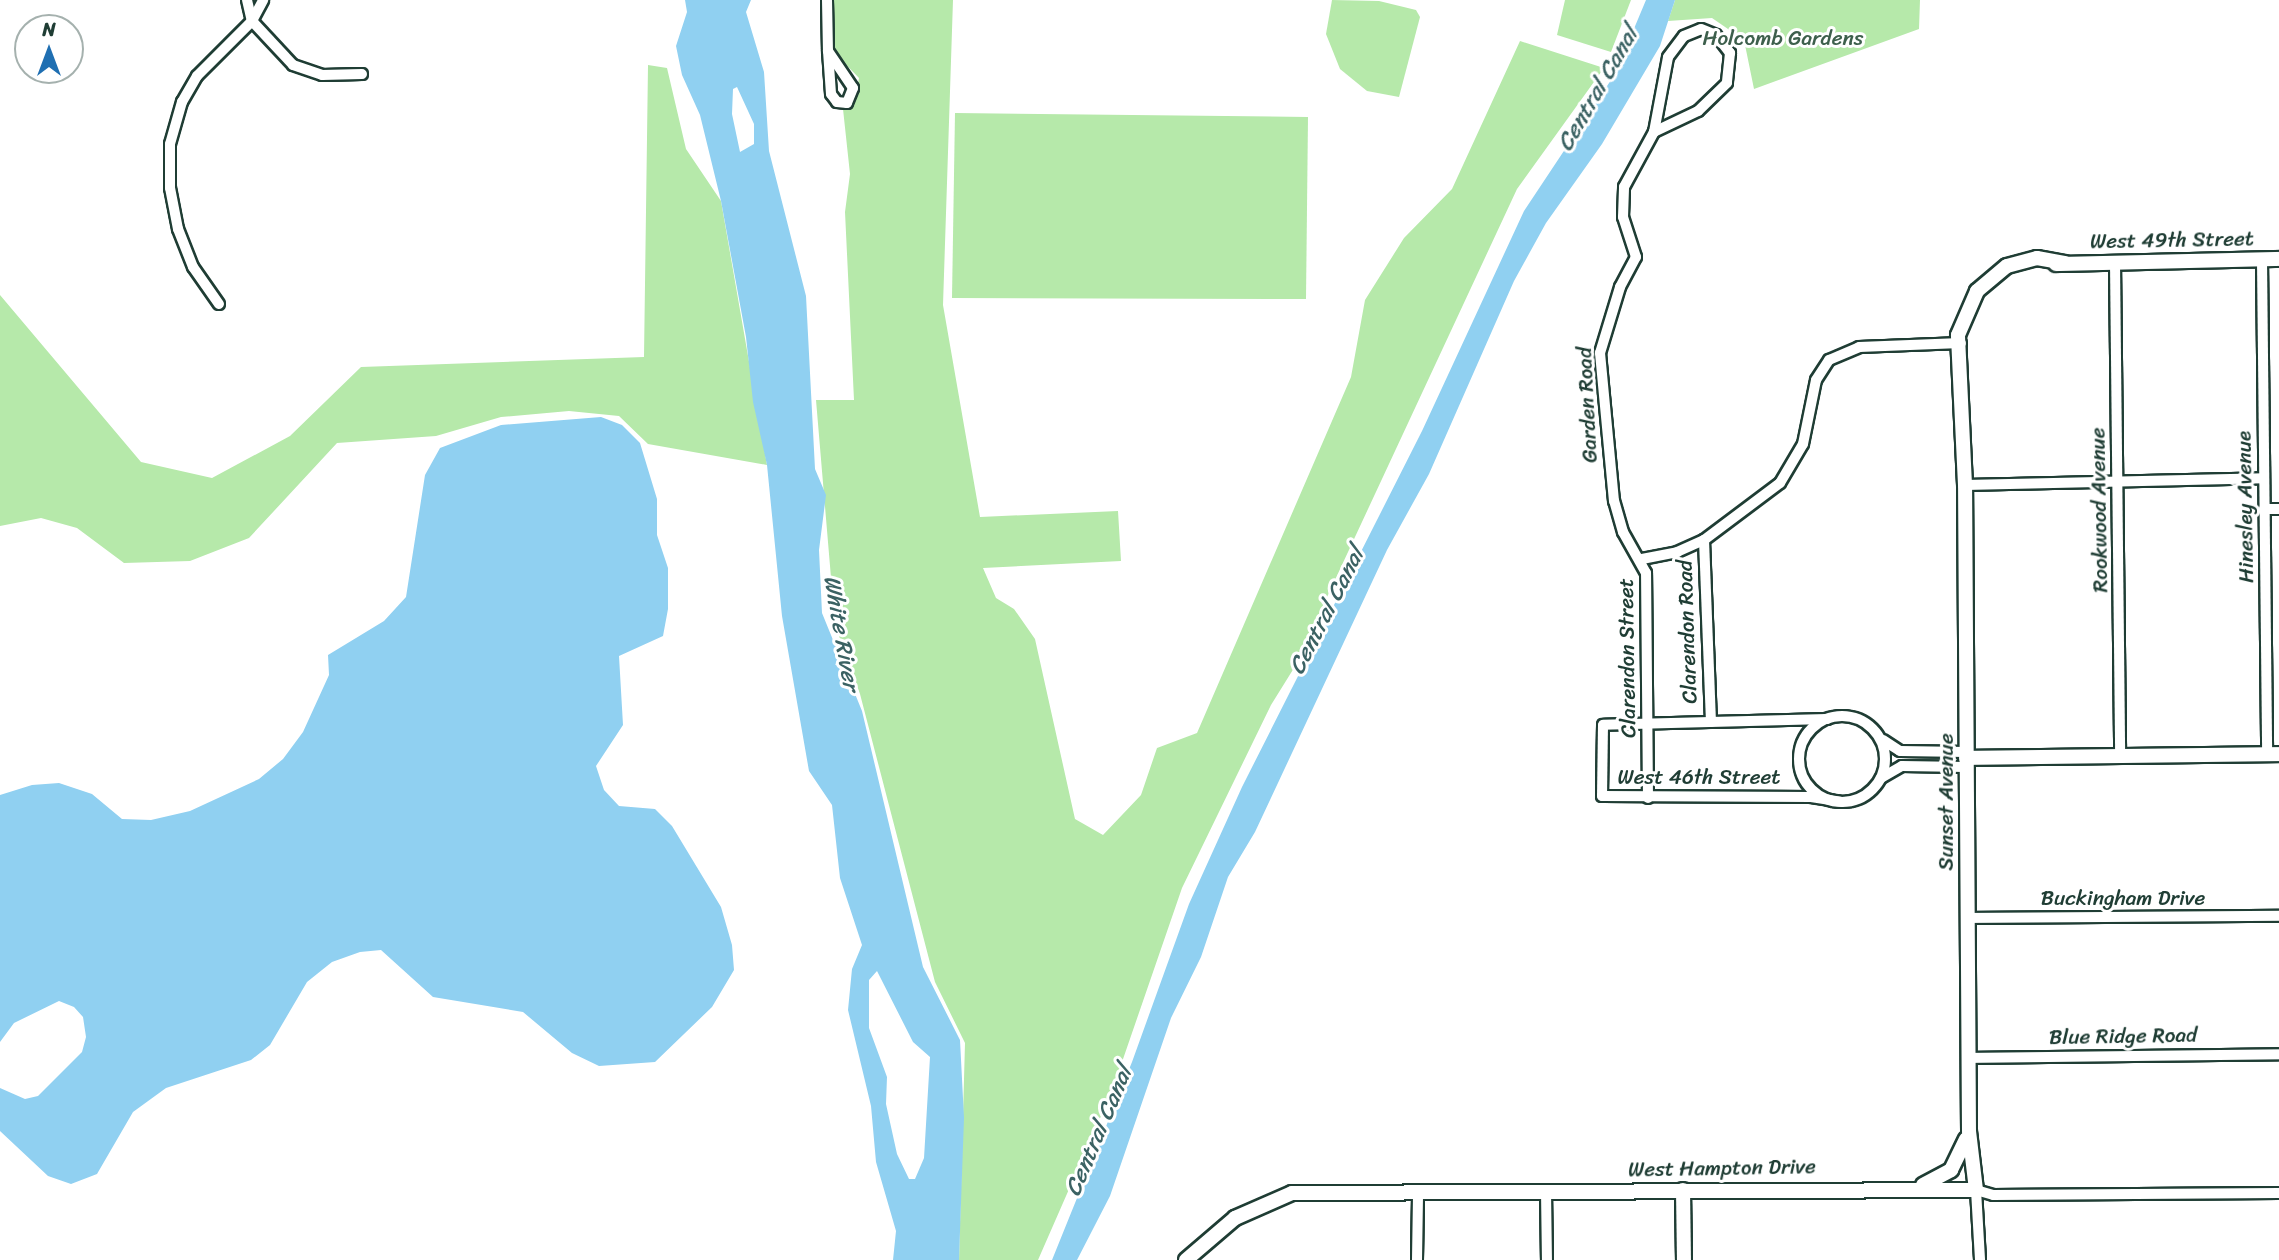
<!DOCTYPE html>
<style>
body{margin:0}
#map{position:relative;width:2279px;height:1260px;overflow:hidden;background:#fff;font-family:Sriracha,sans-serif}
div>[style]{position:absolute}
.green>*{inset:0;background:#b6e9aa}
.water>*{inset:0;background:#90d0f1}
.roads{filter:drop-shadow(2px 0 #1f3d34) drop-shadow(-2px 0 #1f3d34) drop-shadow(0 2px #1f3d34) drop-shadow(0 -2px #1f3d34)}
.street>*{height:10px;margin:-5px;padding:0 5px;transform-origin:5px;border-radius:5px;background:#fff}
.street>.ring{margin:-5px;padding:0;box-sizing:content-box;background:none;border:10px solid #fff;border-radius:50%}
.secondary>*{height:14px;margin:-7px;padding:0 7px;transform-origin:7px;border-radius:7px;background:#fff}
span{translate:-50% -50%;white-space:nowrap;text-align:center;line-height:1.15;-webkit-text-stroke:6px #fff;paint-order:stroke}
.park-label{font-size:21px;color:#3d5f4c}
.street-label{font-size:21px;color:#1f3d34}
.water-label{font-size:23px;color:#3b6263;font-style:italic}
.north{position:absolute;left:14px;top:14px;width:70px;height:70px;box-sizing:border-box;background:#fff;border:2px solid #a5b1ae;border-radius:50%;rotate:0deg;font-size:19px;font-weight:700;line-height:28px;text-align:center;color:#1f3d34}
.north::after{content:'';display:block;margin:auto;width:24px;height:32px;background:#1f6fb2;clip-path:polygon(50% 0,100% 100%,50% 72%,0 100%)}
</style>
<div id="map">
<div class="green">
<i style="clip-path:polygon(830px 0,953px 0,943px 305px,980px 517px,1118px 511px,1121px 561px,983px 568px,996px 598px,1014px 609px,1035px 639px,1075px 819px,1103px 835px,1141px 795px,1157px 748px,1197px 733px,1351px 377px,1365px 300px,1404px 238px,1452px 189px,1520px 41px,1604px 68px,1517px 189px,1294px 668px,1271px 705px,1182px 888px,1112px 1091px,1038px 1260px,959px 1260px,965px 1043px,935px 982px,860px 694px,835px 625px,816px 400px,854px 400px,845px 212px,850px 174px,843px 109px,853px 108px,859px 78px,830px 48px)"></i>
<i style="clip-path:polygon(1332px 0,1379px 1px,1416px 10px,1420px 17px,1399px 97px,1367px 91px,1340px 69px,1326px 34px)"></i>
<i style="clip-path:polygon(1565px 0,1631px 0,1611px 52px,1557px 35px)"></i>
<i style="clip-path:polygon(1675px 0,1920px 0,1919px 29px,1754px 89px,1744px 40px,1712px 18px,1668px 21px)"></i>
<i style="clip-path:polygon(648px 65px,667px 68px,686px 149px,721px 201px,767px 465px,648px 444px,619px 416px,569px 411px,501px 417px,436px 436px,337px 443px,249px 538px,190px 561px,124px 563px,77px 528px,41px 518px,0 526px,0 295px,141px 462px,212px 478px,290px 436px,361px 367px,644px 357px)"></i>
<i style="clip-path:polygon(955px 113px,1308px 117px,1306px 299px,952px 298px)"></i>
</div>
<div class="water">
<i style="clip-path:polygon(evenodd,685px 0,751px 0,746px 12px,764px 72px,769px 151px,806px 296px,815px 469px,826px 495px,819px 550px,822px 613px,862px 711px,923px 967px,960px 1040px,964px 1118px,959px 1260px,893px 1260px,896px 1231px,876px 1162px,871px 1106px,848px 1010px,852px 969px,862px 945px,840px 878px,832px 805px,809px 771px,782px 616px,767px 465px,753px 402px,746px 337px,721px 201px,700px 115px,682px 75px,676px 46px,687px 12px,685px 0,737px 87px,754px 124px,754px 144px,740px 152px,732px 114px,733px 89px,737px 87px,685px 0,877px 971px,913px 1042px,930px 1057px,924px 1158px,915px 1179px,909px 1179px,897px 1154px,886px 1104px,887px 1077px,869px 1028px,869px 980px,877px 971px)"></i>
<i style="clip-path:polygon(1646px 0,1675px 0,1660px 46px,1602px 144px,1546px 223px,1514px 281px,1429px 474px,1387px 550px,1255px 832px,1228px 877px,1201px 957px,1171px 1018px,1110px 1196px,1077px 1260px,1052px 1260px,1132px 1062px,1189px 904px,1242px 787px,1422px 431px,1524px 211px,1615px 74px)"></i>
<i style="clip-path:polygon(601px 417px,622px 425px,640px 443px,657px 499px,657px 535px,668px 568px,668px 609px,663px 636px,619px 656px,623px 725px,596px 766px,604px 790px,619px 806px,655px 809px,672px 826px,721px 907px,732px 945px,734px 970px,712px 1007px,655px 1062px,599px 1066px,572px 1053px,523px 1012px,433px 997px,381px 950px,360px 952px,332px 962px,307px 982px,270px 1045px,251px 1060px,166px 1088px,133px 1112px,97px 1174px,71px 1184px,48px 1176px,0 1131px,0 1088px,25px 1099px,38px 1096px,82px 1052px,86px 1037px,83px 1017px,74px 1007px,59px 1001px,14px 1023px,0 1042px,0 795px,32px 785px,59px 783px,92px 794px,122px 819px,151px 820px,190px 811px,259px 779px,283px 759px,303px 732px,329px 675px,328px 655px,384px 621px,406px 597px,425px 475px,440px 448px,501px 425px)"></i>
</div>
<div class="roads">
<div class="street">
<i style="left:247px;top:0;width:22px;rotate:77deg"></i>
<i style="left:252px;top:21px;width:60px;rotate:47deg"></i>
<i style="left:293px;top:65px;width:31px;rotate:19deg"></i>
<i style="left:322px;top:75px;width:40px;rotate:-1.4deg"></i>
<i style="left:827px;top:0;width:51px;rotate:88.9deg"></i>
<i style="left:828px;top:51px;width:43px;rotate:86deg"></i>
<i style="left:831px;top:94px;width:10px;rotate:53deg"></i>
<i style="left:837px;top:102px;width:10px;rotate:6deg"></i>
<i style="left:847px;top:103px;width:16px;rotate:-68deg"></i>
<i style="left:853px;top:88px;width:45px;rotate:-124deg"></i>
<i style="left:1701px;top:29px;width:16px;rotate:22deg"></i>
<i style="left:1716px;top:35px;width:23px;rotate:52deg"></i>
<i style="left:1730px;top:53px;width:30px;rotate:96deg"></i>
<i style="left:1727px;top:83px;width:40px;rotate:136deg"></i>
<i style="left:1698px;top:111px;width:49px;rotate:154.5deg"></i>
<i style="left:1654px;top:132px;width:76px;rotate:-79.4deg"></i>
<i style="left:1668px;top:57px;width:26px;rotate:-53deg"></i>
<i style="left:1684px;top:36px;width:18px;rotate:-22deg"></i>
<i style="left:2262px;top:260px;width:494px;rotate:89.4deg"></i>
<i style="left:2115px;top:262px;width:495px;rotate:89.4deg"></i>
<i style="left:219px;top:304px;width:45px;rotate:-125.1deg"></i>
<i style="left:193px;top:267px;width:41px;rotate:-111.5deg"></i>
<i style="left:178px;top:229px;width:42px;rotate:-101deg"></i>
<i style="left:170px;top:188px;width:44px;rotate:-90deg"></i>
<i style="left:170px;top:144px;width:44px;rotate:-74.1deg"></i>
<i style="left:182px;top:102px;width:30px;rotate:-60deg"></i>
<i style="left:197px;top:76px;width:78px;rotate:-45deg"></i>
<i style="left:252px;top:21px;width:24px;rotate:-62deg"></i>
<i style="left:1965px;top:485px;width:299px;rotate:-1.3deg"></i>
<i style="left:2264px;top:509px;width:15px"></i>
<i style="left:1704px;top:540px;width:182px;rotate:87.8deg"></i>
<i style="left:1642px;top:559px;width:36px;rotate:-11deg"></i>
<i style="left:1677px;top:552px;width:30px;rotate:-24deg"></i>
<i style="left:1704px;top:540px;width:95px;rotate:-36.9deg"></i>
<i style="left:1780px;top:483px;width:45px;rotate:-59.5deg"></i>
<i style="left:1803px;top:444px;width:65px;rotate:-78.5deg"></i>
<i style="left:1816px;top:380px;width:24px;rotate:-57deg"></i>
<i style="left:1829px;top:360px;width:33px;rotate:-23deg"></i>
<i style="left:1859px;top:347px;width:102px;rotate:-2.2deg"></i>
<i class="ring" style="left:1799px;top:716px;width:76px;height:76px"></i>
<i style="left:1827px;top:719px;width:224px;rotate:178.5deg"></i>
<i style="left:1603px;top:725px;width:71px;rotate:90.8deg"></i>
<i style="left:1602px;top:796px;width:209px;rotate:0.3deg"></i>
<i style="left:1811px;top:797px;width:31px;rotate:9deg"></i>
<i style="left:1883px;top:740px;width:20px;rotate:33deg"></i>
<i style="left:1900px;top:751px;width:66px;rotate:0.9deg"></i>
<i style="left:1881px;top:778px;width:24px;rotate:-30deg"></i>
<i style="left:1902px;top:766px;width:64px;rotate:0.9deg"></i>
<i style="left:1648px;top:798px;width:225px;rotate:-90.5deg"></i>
<i style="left:1646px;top:573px;width:47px;rotate:-119.3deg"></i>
<i style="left:1623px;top:532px;width:32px;rotate:-106deg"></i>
<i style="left:1614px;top:501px;width:149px;rotate:-95.4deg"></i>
<i style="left:1600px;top:353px;width:69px;rotate:-73.1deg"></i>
<i style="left:1620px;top:287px;width:34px;rotate:-62deg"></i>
<i style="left:1636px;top:257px;width:42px;rotate:-108deg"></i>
<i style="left:1623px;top:217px;width:30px;rotate:-88deg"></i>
<i style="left:1624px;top:187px;width:63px;rotate:-61.4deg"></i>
<i style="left:1967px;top:918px;width:312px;rotate:-0.4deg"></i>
<i style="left:1968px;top:1058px;width:311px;rotate:-0.7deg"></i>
<i style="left:1976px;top:1190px;width:18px;rotate:16deg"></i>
<i style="left:1993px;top:1195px;width:286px;rotate:-0.4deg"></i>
<i style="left:1976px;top:1190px;width:70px;rotate:86.7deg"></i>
<i style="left:1546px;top:1191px;width:69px;rotate:89.2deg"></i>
<i style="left:1417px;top:1260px;width:67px;rotate:-89.1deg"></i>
</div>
<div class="secondary">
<i style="left:2056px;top:264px;width:223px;rotate:-1.3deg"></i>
<i style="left:1966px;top:758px;width:313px;rotate:-0.7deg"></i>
<i style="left:1923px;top:1185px;width:32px;rotate:-28deg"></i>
<i style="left:1951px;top:1170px;width:34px;rotate:-64deg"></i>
<i style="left:1683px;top:1190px;width:70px;rotate:89.2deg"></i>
<i style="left:1976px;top:1190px;width:59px;rotate:-96.8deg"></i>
<i style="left:1969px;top:1131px;width:646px;rotate:-90.35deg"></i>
<i style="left:1965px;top:485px;width:150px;rotate:-92.7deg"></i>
<i style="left:1958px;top:335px;width:48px;rotate:-66.6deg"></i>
<i style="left:1977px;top:291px;width:39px;rotate:-40deg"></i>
<i style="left:2007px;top:266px;width:31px;rotate:-15deg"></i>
<i style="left:2037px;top:258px;width:29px;rotate:10deg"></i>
<i style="left:1186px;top:1260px;width:65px;rotate:-40.6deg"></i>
<i style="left:1235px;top:1218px;width:62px;rotate:-23.7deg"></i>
<i style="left:1292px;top:1193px;width:684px;rotate:-0.25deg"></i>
</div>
</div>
<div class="park-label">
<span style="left:1783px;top:38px">Holcomb Gardens</span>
</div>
<div class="street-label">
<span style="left:2172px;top:240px;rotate:-1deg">West 49th Street</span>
<span style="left:1587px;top:405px;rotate:-93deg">Garden Road</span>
<span style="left:2245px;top:507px;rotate:-91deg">Hinesley Avenue</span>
<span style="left:2099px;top:510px;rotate:-91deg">Rookwood Avenue</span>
<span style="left:1687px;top:632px;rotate:-92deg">Clarendon Road</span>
<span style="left:1627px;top:658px;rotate:-91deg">Clarendon Street</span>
<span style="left:1699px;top:777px">West 46th Street</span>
<span style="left:1946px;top:802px;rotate:-90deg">Sunset Avenue</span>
<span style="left:2123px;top:898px">Buckingham Drive</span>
<span style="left:2123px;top:1036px;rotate:-1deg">Blue Ridge Road</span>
<span style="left:1722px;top:1168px;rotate:-1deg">West Hampton Drive</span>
</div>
<div class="water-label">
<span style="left:1598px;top:89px;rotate:-60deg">Central Canal</span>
<span style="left:1327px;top:611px;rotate:-63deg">Central Canal</span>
<span style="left:841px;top:633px;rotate:80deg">White River</span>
<span style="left:1099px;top:1131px;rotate:-67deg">Central Canal</span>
</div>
<div class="north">N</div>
</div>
